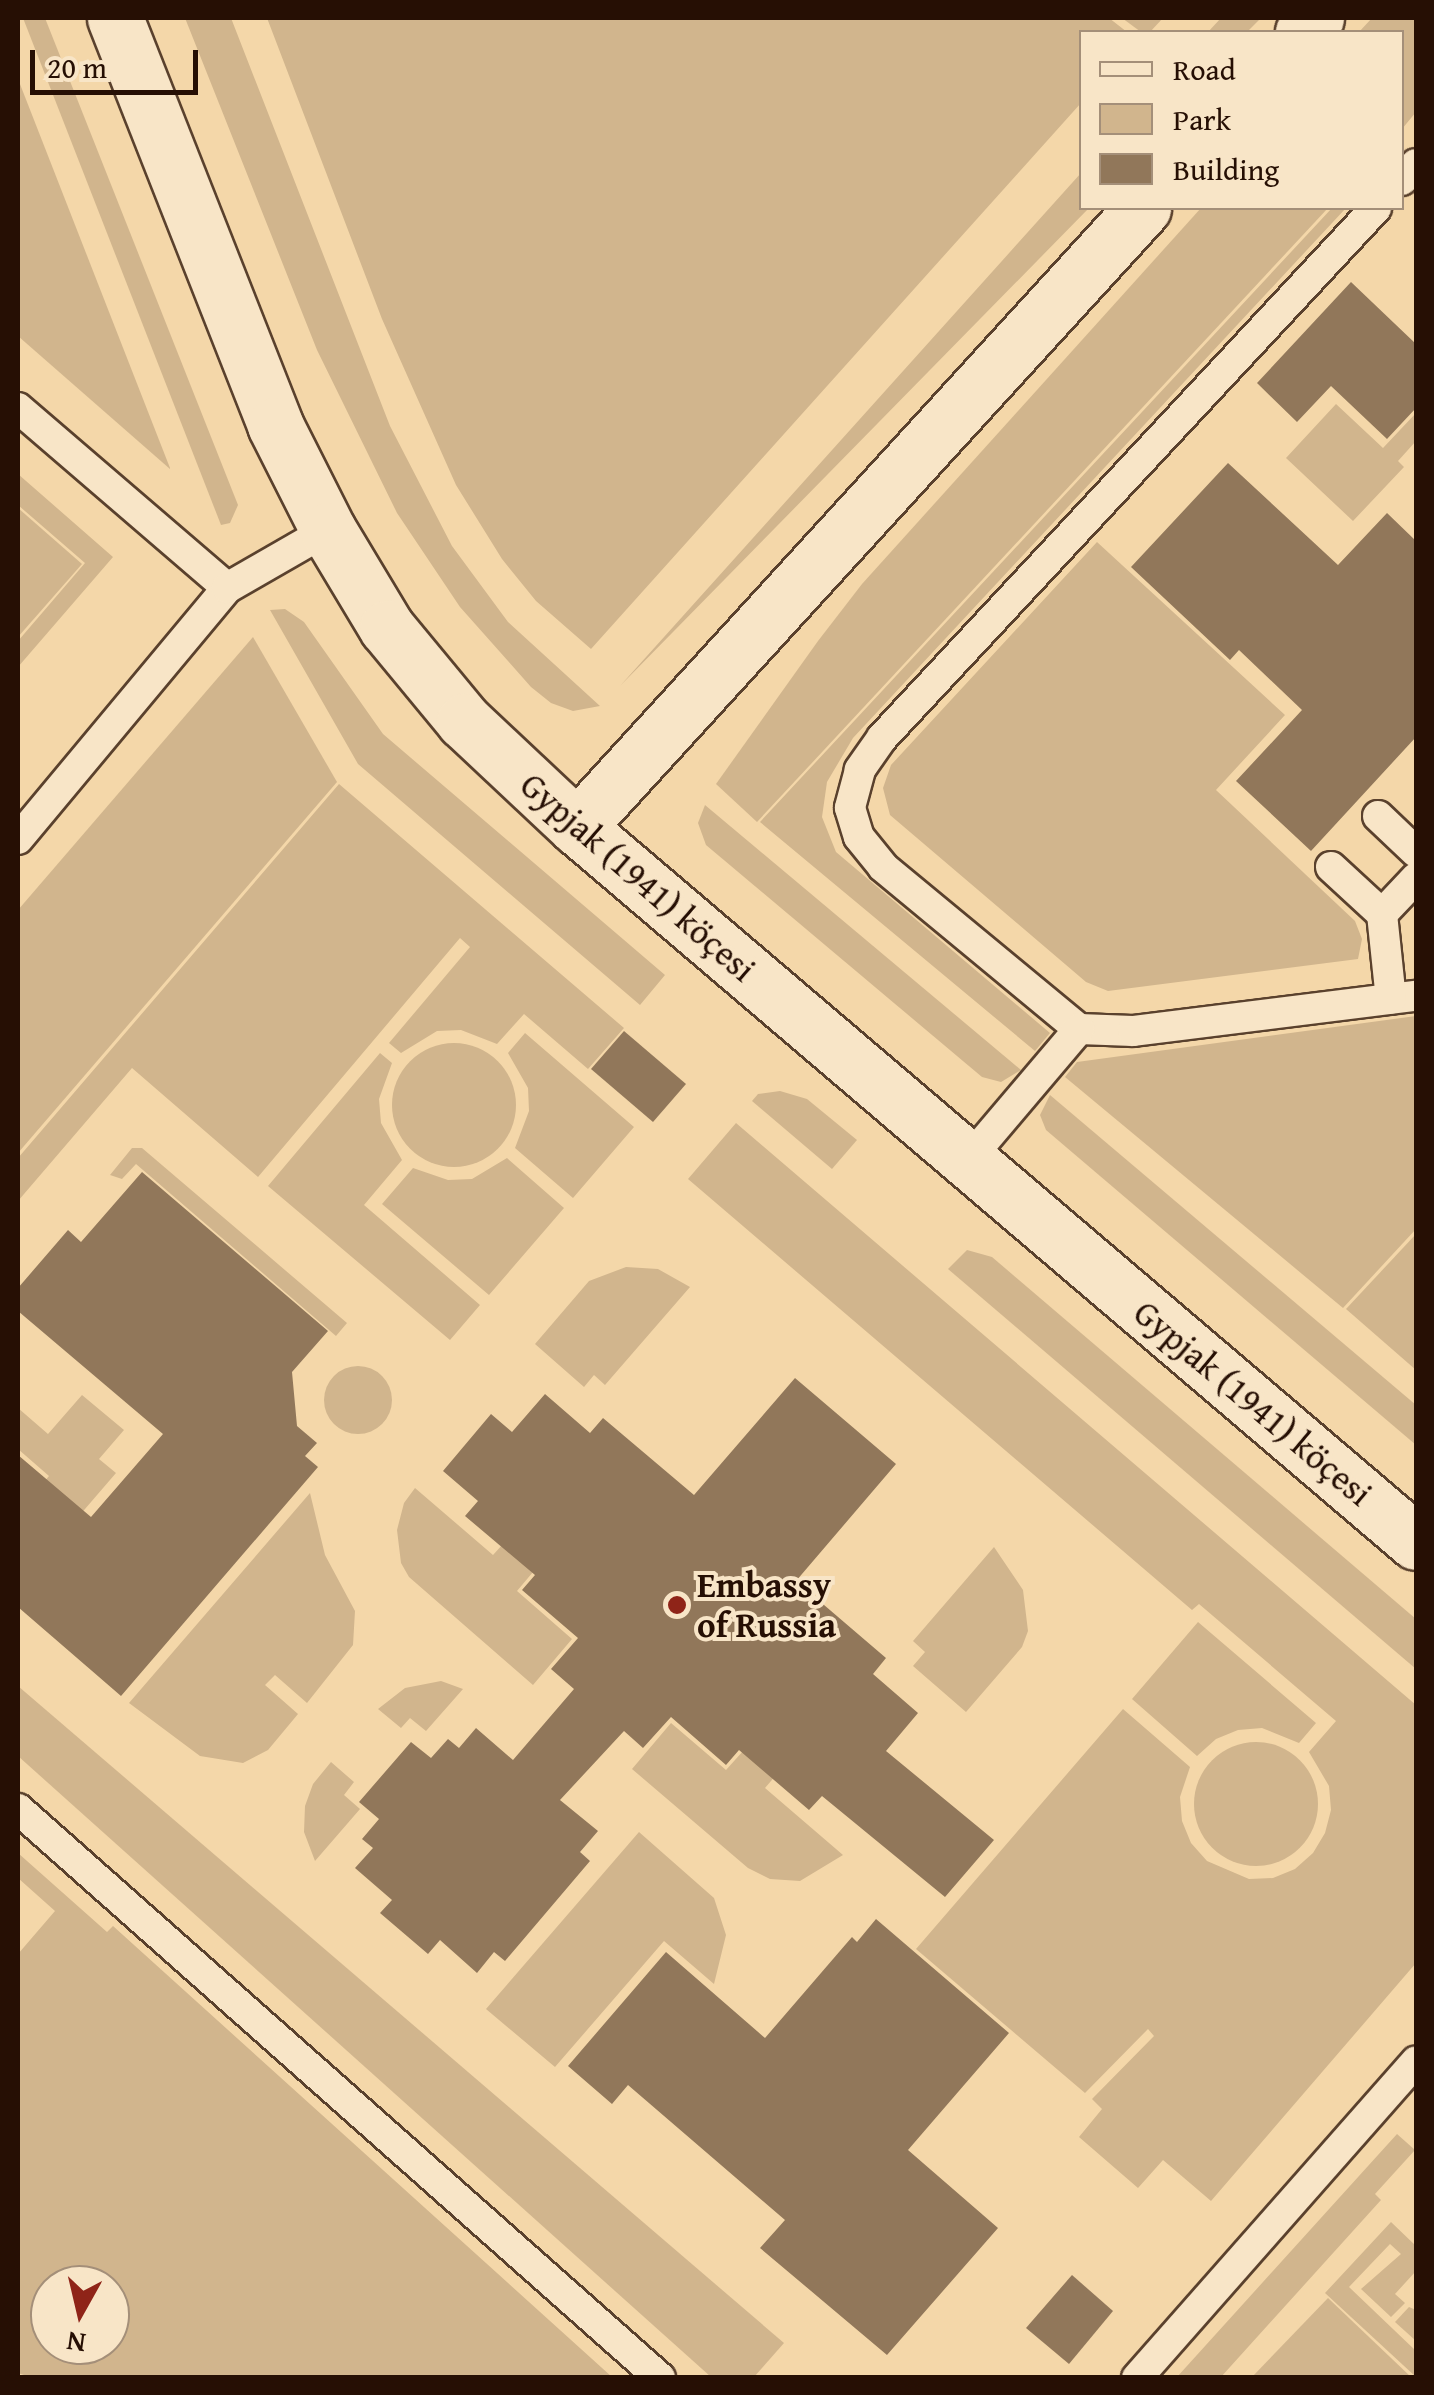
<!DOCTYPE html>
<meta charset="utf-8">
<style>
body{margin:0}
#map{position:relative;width:1434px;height:2395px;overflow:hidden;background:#f4d7a9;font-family:"Gentium Book Plus",serif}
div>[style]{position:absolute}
.green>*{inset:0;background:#d1b58d}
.round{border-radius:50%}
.building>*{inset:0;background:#91775a}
.roads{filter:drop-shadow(2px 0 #5a412d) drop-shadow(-2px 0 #5a412d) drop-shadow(0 2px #5a412d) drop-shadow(0 -2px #5a412d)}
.lane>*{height:30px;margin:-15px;padding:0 15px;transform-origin:15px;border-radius:15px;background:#f8e5c7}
.street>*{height:55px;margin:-27.5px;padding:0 27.5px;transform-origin:27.5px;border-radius:27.5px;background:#f8e5c7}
.dots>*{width:28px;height:28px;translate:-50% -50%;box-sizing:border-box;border:5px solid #f8e5c7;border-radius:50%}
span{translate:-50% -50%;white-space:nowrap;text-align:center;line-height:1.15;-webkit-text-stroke:8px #f8e5c7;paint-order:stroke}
.street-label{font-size:35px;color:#260f04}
.poi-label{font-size:35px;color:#260f04;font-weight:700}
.left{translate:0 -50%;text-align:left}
.frame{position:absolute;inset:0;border:20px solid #260f04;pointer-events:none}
.legend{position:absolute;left:1079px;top:30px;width:325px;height:180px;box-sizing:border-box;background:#f8e5c7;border:2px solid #a48f79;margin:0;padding:12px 18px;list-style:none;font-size:30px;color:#260f04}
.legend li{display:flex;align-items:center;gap:20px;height:50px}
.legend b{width:50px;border:2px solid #a48f79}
.north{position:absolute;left:30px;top:2265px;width:100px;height:100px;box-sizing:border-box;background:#f8e5c7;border:2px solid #a48f79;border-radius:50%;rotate:188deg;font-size:28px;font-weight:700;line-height:40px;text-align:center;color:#260f04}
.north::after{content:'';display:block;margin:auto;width:35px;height:45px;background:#8f2418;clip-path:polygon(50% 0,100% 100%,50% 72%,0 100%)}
.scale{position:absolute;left:30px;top:50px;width:168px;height:45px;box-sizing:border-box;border:5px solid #260f04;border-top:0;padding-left:12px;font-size:30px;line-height:35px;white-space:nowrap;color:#260f04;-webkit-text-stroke:8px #f8e5c7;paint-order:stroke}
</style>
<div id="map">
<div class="green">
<i style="clip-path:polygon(23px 18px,45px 18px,238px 505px,230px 523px,221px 525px)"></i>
<i style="clip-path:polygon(185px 18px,231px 18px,390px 426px,452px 546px,508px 622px,600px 706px,573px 711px,551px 703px,531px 687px,460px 607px,397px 513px,317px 350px)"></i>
<i style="clip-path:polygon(267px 18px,1109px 18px,1127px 32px,1082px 32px,1081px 103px,591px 649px,536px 601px,502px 559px,456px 485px,382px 319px)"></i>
<i style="clip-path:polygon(1122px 18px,1163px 18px,1150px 32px,1141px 32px)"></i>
<i style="clip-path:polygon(1221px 18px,1261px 18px,1247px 32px,1208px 32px)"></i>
<i style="clip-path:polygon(1372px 18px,1416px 18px,1416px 112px,1402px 129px,1402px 32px,1359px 32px)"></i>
<i style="clip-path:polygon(18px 79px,170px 468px,170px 469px,18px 336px)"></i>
<i style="clip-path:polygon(1081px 173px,1082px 208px,1089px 208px,620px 686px)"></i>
<i style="clip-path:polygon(1201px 208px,1328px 208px,757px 822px,716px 784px,818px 641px,862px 584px)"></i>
<i style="clip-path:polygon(1332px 208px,1346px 208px,853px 738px,827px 782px,822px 817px,836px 852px,1050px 1033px,1035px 1051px,760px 822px)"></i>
<i style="clip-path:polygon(1336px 404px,1383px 448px,1416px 413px,1416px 441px,1398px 461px,1404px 467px,1353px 521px,1286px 458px)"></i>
<i style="clip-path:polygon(18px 474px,113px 557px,18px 667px,18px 641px,85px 563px,18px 505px)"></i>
<i style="clip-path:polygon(18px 508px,82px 564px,18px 637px)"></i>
<i style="clip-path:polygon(1097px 542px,1285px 715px,1216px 790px,1355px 921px,1362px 939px,1358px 959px,1108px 991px,1086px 982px,890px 815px,883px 788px,891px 765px)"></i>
<i style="clip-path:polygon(285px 609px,304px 622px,383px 734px,665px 975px,640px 1005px,358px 764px,270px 610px)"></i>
<i style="clip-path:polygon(253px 637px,337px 782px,18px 1153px,18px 910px)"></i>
<i style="clip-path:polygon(339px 784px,624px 1028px,588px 1069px,524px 1014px,497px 1044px,461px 1030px,437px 1031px,401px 1053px,389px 1043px,470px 947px,460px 938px,258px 1177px,132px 1068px,18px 1201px,18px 1158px)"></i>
<i style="clip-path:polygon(705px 805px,1021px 1070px,1001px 1082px,982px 1077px,706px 845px,698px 823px)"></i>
<i style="clip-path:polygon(1416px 1016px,1416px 1229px,1343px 1308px,1065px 1077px,1077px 1062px)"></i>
<i style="clip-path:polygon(525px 1033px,634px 1127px,573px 1198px,515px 1148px,529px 1111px,528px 1088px,508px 1053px)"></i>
<i class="round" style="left:392px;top:1043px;width:124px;height:124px"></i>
<i style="clip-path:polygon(380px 1053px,392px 1063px,379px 1099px,381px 1123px,402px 1160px,364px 1205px,480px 1305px,450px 1340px,268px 1186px)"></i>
<i style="clip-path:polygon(780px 1091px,807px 1099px,857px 1140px,832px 1169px,752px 1101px,758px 1094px)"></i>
<i style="clip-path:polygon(1050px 1095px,1416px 1405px,1416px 1445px,1046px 1130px,1040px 1115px)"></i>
<i style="clip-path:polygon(736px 1123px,1416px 1705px,1416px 1963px,1211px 2201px,1163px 2160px,1138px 2188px,1079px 2137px,1102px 2109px,1092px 2099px,1154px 2036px,1148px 2029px,1085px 2093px,916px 1949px,1123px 1709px,1190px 1767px,1180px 1797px,1182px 1821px,1191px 1843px,1207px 1861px,1249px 1879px,1273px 1878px,1295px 1869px,1313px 1853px,1325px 1833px,1331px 1810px,1329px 1786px,1309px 1752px,1336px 1721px,1199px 1604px,1192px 1610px,688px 1179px)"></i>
<i style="clip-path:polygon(132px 1148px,142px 1148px,347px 1323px,336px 1336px,136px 1164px,122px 1179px,110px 1175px)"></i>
<i style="clip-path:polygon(507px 1158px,564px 1208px,489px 1295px,382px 1204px,413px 1168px,448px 1180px,472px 1179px)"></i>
<i style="clip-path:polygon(1416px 1234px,1416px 1370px,1346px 1309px)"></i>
<i style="clip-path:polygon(967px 1250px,992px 1257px,1416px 1619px,1416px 1669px,948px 1269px)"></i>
<i style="clip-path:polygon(626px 1267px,658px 1269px,690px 1287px,605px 1385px,594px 1375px,584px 1387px,535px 1344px,589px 1281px)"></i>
<i class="round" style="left:324px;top:1366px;width:68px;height:68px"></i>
<i style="clip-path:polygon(82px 1395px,124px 1430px,99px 1459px,116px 1473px,29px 1574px,21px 1568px,18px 1571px,18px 1513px,49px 1476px,18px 1449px,18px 1408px,48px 1434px)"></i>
<i style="clip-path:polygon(415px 1488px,493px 1555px,530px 1514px,560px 1540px,517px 1591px,572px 1639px,533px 1685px,409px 1577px,401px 1563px,397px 1530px,404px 1503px)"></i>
<i style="clip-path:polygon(310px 1493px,325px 1555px,355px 1611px,353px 1645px,307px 1703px,275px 1675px,265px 1685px,298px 1714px,268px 1750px,243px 1763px,200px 1756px,129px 1703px)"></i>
<i style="clip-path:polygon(994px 1547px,1023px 1590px,1028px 1631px,1022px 1647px,966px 1712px,913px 1666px,925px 1652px,913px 1641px)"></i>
<i style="clip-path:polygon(1198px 1622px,1316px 1723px,1299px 1743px,1262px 1728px,1238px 1730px,1216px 1739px,1197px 1756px,1132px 1699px)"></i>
<i style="clip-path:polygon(441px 1681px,463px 1689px,426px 1731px,410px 1718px,401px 1728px,378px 1709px,405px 1688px)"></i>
<i style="clip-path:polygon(18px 1686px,784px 2343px,754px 2377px,711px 2377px,18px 1756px)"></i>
<i style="clip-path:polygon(771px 1720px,801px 1746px,765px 1788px,843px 1855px,800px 1881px,770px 1879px,748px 1868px,632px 1769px,671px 1723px,726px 1770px)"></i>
<i class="round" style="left:1194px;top:1742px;width:124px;height:124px"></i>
<i style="clip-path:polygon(331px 1762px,354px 1782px,344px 1795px,360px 1809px,315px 1861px,304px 1832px,305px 1806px,313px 1784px)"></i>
<i style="clip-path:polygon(639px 1832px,714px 1898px,726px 1935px,714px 1984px,664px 1941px,555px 2067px,486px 2009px)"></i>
<i style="clip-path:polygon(evenodd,18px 1853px,107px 1932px,113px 1926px,612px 2377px,33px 2378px,18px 2373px,18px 1954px,55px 1911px,18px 1878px,18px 1853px,50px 2285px,110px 2285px,110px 2345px,50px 2345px,50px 2285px)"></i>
<i style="clip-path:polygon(1397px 2134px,1415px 2150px,1375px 2194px,1381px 2200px,1221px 2377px,1177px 2377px)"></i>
<i style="clip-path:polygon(1391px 2222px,1416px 2246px,1416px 2271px,1395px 2294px,1405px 2303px,1391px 2317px,1361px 2289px,1401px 2254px,1390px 2244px,1349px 2287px,1416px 2351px,1416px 2377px,1325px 2293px)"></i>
<i style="clip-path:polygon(1328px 2298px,1411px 2377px,1252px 2377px)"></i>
<i style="clip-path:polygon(1409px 2307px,1416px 2310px,1416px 2341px,1395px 2322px)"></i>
</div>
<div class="building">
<i style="clip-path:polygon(1351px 282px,1416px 344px,1416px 408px,1387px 439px,1331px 386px,1297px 422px,1257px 383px)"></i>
<i style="clip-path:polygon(1228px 463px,1338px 565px,1387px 513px,1416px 541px,1416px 737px,1311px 851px,1236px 781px,1302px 710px,1239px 650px,1230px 660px,1131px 567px)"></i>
<i style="clip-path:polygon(624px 1031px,686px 1084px,653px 1122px,591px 1069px)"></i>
<i style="clip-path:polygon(142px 1172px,328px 1331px,292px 1372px,297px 1426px,317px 1443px,305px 1456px,318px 1467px,121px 1696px,18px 1607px,18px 1455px,91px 1517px,163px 1434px,18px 1311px,18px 1288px,68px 1230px,81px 1242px)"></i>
<i style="clip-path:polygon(795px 1378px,896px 1464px,796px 1581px,886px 1658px,873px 1674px,918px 1713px,886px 1751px,994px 1840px,945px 1897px,822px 1796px,809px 1810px,739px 1750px,726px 1765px,671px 1717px,643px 1748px,624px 1731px,560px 1800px,598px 1831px,580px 1852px,590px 1861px,505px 1961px,494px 1952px,477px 1973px,440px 1940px,428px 1954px,380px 1913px,392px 1900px,355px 1868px,373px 1848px,362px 1839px,379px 1819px,359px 1802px,411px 1742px,431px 1758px,448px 1739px,459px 1748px,476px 1728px,513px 1760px,574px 1689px,551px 1669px,578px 1638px,522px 1590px,535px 1575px,465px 1516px,478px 1501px,443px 1471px,491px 1414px,512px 1432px,545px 1394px,590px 1433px,603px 1418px,694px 1495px)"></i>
<i style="clip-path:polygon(876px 1919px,1009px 2033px,908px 2150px,998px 2228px,887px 2355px,760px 2248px,785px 2220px,628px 2085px,612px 2104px,568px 2066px,666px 1952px,765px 2038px,852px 1937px,857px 1942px)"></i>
<i style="clip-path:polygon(1072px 2275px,1113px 2311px,1069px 2364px,1026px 2328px)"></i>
</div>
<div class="roads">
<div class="lane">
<i style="left:1402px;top:180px;width:21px;rotate:-49deg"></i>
<i style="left:1376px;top:208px;width:725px;rotate:132.99deg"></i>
<i style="left:882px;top:738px;width:39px;rotate:125deg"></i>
<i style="left:860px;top:770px;width:39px;rotate:105deg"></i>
<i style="left:850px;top:808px;width:30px;rotate:73deg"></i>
<i style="left:859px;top:837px;width:38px;rotate:51deg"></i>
<i style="left:883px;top:867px;width:254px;rotate:39.6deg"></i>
<i style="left:1079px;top:1029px;width:54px;rotate:2.1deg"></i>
<i style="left:1133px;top:1031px;width:285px;rotate:-7.1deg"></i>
<i style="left:18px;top:408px;width:276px;rotate:40.7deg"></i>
<i style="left:1378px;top:816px;width:52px;rotate:43.5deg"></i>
<i style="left:18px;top:839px;width:327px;rotate:-50.2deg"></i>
<i style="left:227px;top:588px;width:116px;rotate:-29.9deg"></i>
<i style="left:1331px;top:867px;width:69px;rotate:42.7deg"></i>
<i style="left:1382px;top:914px;width:85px;rotate:84deg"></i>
<i style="left:1382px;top:914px;width:50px;rotate:-46.6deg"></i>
<i style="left:968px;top:1160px;width:172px;rotate:-49.7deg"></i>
<i style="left:18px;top:1809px;width:858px;rotate:41.55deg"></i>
<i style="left:1137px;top:2378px;width:422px;rotate:-48.6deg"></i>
</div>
<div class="street">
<i style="left:115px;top:18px;width:437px;rotate:68.5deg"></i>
<i style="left:275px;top:425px;width:118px;rotate:63.2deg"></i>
<i style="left:328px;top:530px;width:114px;rotate:59deg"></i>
<i style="left:387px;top:628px;width:121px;rotate:50.4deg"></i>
<i style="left:464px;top:721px;width:155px;rotate:43.2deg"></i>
<i style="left:577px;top:827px;width:1102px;rotate:40.44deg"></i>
<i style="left:1303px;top:32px;width:19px;rotate:-47deg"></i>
<i style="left:577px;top:827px;width:839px;rotate:-47.56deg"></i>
</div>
</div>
<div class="dots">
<i style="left:677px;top:1605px;background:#8f2418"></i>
</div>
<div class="street-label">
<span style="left:638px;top:877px;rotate:41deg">Gypjak (1941) köçesi</span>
<span style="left:1253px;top:1403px;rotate:40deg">Gypjak (1941) köçesi</span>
</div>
<div class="poi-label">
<span class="left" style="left:697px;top:1605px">Embassy<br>of Russia</span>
</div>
<div class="frame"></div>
<ul class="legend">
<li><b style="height:12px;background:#f8e5c7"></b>Road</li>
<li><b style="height:28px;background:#d1b58d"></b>Park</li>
<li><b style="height:28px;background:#91775a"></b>Building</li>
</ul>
<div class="north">N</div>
<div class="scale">20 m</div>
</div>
